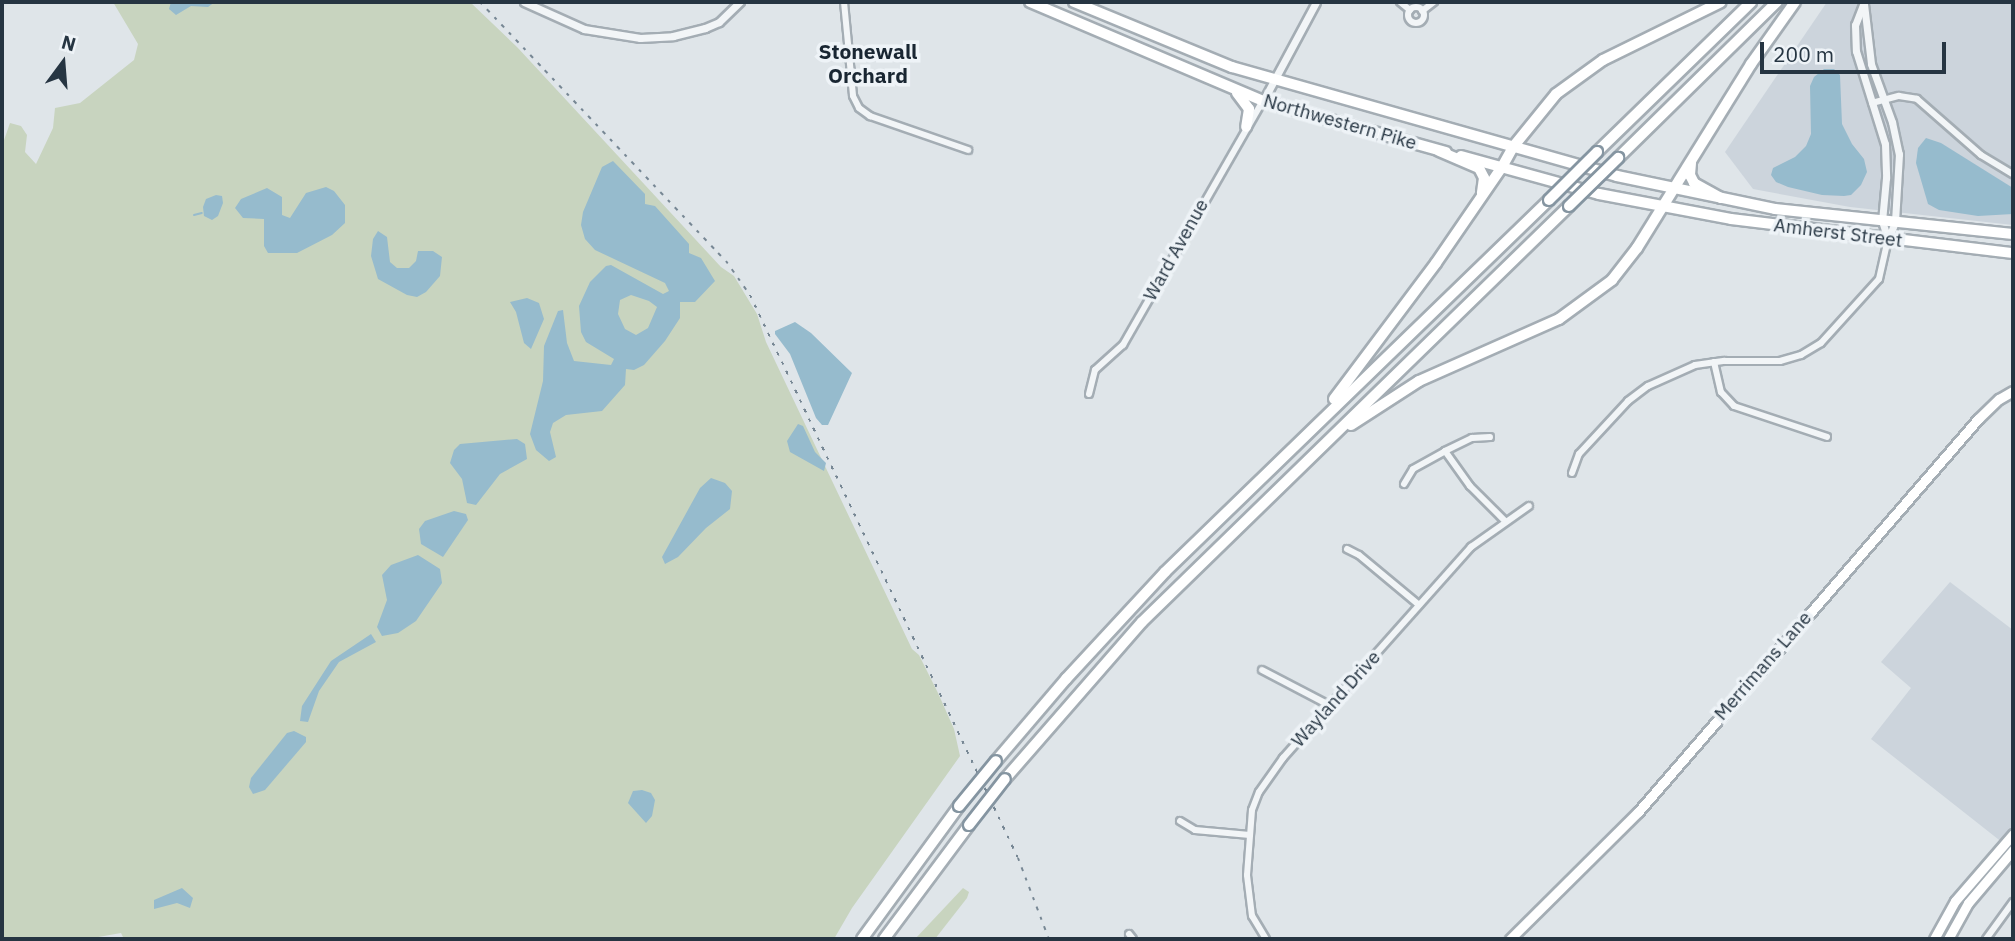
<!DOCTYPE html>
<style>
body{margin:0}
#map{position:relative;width:2015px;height:941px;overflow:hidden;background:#dfe5e9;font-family:"IBM Plex Sans",sans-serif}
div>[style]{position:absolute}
.built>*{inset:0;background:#ccd4dc}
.green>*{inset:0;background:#c8d4bf}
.water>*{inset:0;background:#96bbcd}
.stream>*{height:2px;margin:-1px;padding:0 1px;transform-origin:1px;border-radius:1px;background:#96bbcd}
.roads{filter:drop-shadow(2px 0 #a4adb4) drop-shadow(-2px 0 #a4adb4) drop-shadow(0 2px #a4adb4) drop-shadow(0 -2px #a4adb4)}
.minor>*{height:6px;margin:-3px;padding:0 3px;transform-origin:3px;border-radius:3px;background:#f2f5f7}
.minor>.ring{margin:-3px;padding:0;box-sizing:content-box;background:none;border:6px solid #f2f5f7;border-radius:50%}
.tertiary>*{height:7px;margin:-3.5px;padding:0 3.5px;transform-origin:3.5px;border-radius:3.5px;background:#f2f5f7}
.secondary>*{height:9px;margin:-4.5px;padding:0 4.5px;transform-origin:4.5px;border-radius:4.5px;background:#fff}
.primary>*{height:10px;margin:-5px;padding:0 5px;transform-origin:5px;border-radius:5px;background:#fff}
.motorway>*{height:10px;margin:-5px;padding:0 5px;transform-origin:5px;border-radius:5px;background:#fff}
.rail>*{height:2px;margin-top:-1px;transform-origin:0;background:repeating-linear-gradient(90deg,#778794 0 3.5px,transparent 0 10.5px)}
.bridges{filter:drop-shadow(2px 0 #8595a1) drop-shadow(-2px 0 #8595a1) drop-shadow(0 2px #8595a1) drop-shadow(0 -2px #8595a1)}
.motorway-bridge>*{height:10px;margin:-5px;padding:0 5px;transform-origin:5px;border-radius:5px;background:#fff}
span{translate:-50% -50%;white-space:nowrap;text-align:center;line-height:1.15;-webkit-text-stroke:7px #eef3f7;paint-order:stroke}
.street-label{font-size:19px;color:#263542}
.neighbourhood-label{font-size:21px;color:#192632;font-weight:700}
.frame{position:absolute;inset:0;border:4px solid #263542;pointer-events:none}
.north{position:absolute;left:28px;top:28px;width:70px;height:70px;-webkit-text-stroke:5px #eef3f7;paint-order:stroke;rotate:16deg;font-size:19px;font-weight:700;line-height:28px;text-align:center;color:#263542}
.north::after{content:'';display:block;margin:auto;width:24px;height:32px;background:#263542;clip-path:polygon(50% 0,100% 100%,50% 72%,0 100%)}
.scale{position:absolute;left:1760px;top:42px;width:186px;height:32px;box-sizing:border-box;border:4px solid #263542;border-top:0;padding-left:9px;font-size:21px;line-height:24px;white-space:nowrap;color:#263542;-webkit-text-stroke:5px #eef3f7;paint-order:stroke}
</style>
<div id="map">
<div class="built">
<i style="clip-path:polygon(1827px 2px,2013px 2px,2013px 225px,1850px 207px,1753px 189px,1725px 152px)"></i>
<i style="clip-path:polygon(1950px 582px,2013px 630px,2013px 831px,2003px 843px,1871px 739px,1911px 688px,1881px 662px)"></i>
</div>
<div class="green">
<i style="clip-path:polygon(113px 2px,470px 2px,517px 47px,721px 267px,734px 276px,757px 314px,766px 342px,912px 649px,919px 655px,938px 693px,954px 729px,960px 756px,852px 908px,834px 939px,124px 939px,121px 933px,87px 939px,2px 939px,2px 146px,10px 123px,21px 126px,27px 135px,25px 152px,36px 164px,53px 128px,55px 108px,80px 103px,134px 60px,138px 44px)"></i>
<i style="clip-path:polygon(963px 888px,969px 892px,967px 898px,935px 939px,915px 939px)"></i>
</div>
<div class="water">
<i style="clip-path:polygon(171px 2px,215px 2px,208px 7px,191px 6px,176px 15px,169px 9px)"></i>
<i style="clip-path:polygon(1824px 69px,1834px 69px,1840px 75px,1842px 124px,1852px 144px,1864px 159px,1867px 172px,1861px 185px,1851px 195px,1844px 196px,1822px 195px,1788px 187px,1776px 182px,1771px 175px,1773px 168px,1795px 157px,1806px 146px,1811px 134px,1810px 86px,1814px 77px)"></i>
<i style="clip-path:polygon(1926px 138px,1941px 143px,2013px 188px,2013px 214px,1978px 216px,1939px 210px,1928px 204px,1916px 163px,1918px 148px)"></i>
<i style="clip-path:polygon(evenodd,613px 161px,645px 194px,645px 204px,655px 206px,689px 244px,689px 253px,701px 258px,715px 281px,695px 302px,680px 302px,680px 318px,665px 341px,644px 365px,634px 370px,626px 369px,625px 385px,602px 411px,566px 415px,553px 423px,550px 432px,556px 457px,549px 461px,536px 450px,530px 434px,543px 381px,544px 346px,558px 311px,563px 310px,567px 343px,574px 361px,611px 365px,614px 359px,586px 342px,581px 332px,579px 306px,590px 282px,606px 266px,611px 265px,663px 294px,669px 291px,665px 283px,595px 250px,585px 239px,581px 225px,583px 212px,602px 167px,613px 161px,631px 295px,649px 301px,657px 307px,648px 328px,636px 335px,625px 329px,618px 314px,620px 300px,631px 295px)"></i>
<i style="clip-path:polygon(326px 187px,334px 191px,345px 205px,345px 223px,332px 235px,297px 253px,268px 253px,264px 246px,264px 219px,243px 218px,235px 208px,241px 199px,267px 188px,282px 197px,282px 215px,290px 218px,306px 193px)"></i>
<i style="clip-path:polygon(216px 195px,222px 196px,223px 203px,218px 216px,212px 220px,204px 216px,203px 207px,206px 199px)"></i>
<i style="clip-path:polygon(378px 231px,387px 237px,390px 262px,397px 268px,409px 268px,416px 261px,418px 251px,433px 251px,442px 257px,440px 276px,426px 292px,417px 297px,407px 295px,378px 279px,371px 256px,373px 239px)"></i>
<i style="clip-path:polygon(527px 298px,539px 303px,544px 319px,531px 349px,524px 343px,516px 312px,510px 302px)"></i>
<i style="clip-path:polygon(795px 322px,811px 333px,852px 373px,828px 425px,822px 425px,816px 418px,790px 354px,775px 334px,775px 331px)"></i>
<i style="clip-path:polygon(798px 424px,803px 426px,815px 452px,826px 463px,824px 471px,790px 452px,787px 441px)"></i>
<i style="clip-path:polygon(517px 439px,525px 444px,527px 459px,500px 474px,476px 505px,467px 503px,462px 479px,450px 463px,454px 450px,460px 444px)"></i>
<i style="clip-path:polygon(711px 478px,725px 483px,732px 491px,730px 509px,706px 528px,678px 557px,665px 564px,662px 557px,700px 488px)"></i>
<i style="clip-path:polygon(454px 511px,466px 514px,468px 520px,443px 557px,421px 544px,419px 529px,425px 521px)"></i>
<i style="clip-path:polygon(418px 555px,440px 569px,442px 583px,416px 621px,398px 633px,382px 636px,377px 627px,387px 600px,382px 575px,391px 565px)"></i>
<i style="clip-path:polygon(371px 634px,376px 642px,339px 662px,319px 691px,308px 722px,300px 721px,302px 706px,331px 661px)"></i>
<i style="clip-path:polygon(294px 731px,306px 737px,306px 742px,265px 790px,253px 794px,249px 787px,251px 778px,287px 733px)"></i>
<i style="clip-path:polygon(642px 790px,651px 793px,655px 800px,652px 816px,646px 823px,628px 803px,633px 791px)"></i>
<i style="clip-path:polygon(182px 888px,193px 898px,190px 908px,177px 903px,154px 909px,154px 900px)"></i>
</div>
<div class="stream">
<i style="left:194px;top:215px;width:8px;rotate:-14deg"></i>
</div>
<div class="roads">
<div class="minor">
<i style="left:844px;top:2px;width:94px;rotate:84.5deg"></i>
<i style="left:853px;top:96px;width:13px;rotate:63deg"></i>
<i style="left:859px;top:108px;width:14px;rotate:36deg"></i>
<i style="left:870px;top:116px;width:104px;rotate:19.1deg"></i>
<i style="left:1400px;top:2px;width:13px;rotate:39deg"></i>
<i class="ring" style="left:1408px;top:7px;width:10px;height:10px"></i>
<i style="left:1422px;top:11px;width:15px;rotate:-37deg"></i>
<i style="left:1872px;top:103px;width:28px;rotate:-15deg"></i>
<i style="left:1899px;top:96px;width:18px;rotate:9deg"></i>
<i style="left:1917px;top:99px;width:85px;rotate:41.2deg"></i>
<i style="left:1981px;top:155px;width:37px;rotate:31deg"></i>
<i style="left:1714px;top:362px;width:31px;rotate:77deg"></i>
<i style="left:1721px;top:392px;width:19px;rotate:47deg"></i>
<i style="left:1734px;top:406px;width:98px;rotate:18.4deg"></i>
<i style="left:1089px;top:394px;width:25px;rotate:-76deg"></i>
<i style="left:1095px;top:370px;width:38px;rotate:-42deg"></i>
<i style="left:1123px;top:345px;width:281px;rotate:-60.2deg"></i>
<i style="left:1445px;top:451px;width:43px;rotate:54.5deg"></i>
<i style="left:1470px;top:486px;width:49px;rotate:45deg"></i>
<i style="left:1572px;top:473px;width:20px;rotate:-70deg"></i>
<i style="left:1579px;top:454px;width:72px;rotate:-47.2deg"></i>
<i style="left:1628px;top:401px;width:25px;rotate:-37deg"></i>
<i style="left:1648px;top:386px;width:51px;rotate:-24.1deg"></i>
<i style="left:1695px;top:365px;width:30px;rotate:-8deg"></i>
<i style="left:1725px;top:361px;width:55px"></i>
<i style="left:1780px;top:361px;width:22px;rotate:-16deg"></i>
<i style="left:1801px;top:355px;width:23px;rotate:-31deg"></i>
<i style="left:1821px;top:343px;width:86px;rotate:-47.8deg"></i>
<i style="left:1879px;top:279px;width:41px;rotate:-77.3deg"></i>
<i style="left:1404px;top:484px;width:17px;rotate:-59deg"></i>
<i style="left:1413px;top:469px;width:37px;rotate:-29deg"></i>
<i style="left:1445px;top:451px;width:30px;rotate:-26deg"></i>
<i style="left:1472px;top:438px;width:18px;rotate:-3deg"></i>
<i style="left:1347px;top:549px;width:13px;rotate:27deg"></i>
<i style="left:1359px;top:555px;width:78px;rotate:39.8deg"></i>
<i style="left:1262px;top:670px;width:78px;rotate:27.6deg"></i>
<i style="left:1180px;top:821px;width:17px;rotate:31deg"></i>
<i style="left:1195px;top:830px;width:55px;rotate:5.2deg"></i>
<i style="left:1129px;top:934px;width:6px;rotate:51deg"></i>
<i style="left:1266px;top:939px;width:27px;rotate:-121deg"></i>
<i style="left:1252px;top:916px;width:41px;rotate:-97deg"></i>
<i style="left:1247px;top:875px;width:65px;rotate:-85.6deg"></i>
<i style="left:1252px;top:810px;width:19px;rotate:-69deg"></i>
<i style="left:1259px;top:792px;width:42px;rotate:-54.8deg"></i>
<i style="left:1283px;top:758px;width:283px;rotate:-48.3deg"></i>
<i style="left:1471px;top:547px;width:71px;rotate:-35.3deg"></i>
<i style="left:1986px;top:939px;width:46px;rotate:-53.9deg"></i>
</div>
<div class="tertiary">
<i style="left:524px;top:2px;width:66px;rotate:24.2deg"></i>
<i style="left:584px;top:29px;width:57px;rotate:9.1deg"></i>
<i style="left:640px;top:38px;width:33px;rotate:-3deg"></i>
<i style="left:673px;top:36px;width:33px;rotate:-14deg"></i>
<i style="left:705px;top:28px;width:15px;rotate:-23deg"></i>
<i style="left:719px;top:22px;width:29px;rotate:-44deg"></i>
<i style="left:1864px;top:2px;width:25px;rotate:111deg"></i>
<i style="left:1855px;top:25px;width:26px;rotate:88deg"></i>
<i style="left:1856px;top:51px;width:97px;rotate:72.7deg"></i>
<i style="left:1885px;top:144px;width:34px;rotate:88deg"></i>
<i style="left:1886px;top:178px;width:43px;rotate:95.3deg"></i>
<i style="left:1882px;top:221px;width:19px;rotate:72deg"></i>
<i style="left:1864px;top:4px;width:60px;rotate:83.3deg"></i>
<i style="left:1871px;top:64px;width:62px;rotate:70.1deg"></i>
<i style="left:1892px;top:122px;width:33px;rotate:78deg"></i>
<i style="left:1899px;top:154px;width:68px;rotate:93.4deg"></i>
<i style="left:1895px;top:222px;width:18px;rotate:112deg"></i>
<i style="left:1263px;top:101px;width:112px;rotate:-61.8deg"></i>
</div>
<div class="secondary">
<i style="left:1510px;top:939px;width:180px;rotate:-44.8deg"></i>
<i style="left:1638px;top:812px;width:520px;rotate:-49.14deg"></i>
<i style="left:1978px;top:419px;width:29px;rotate:-44deg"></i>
<i style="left:1999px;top:399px;width:16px;rotate:-30deg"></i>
<i style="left:1934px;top:939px;width:43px;rotate:-61.1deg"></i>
<i style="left:1955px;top:901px;width:89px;rotate:-49.1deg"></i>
<i style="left:1948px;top:939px;width:41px;rotate:-60.9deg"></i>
<i style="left:1968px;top:903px;width:70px;rotate:-49.7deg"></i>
</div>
<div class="primary">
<i style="left:1030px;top:2px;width:253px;rotate:23deg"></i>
<i style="left:1263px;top:101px;width:190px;rotate:15.6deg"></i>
<i style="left:1074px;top:2px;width:171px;rotate:22.4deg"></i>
<i style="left:1232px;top:67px;width:400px;rotate:15.8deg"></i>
<i style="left:1617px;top:176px;width:161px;rotate:11.8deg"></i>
<i style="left:1775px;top:209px;width:239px;rotate:6deg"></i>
<i style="left:1237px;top:93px;width:20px;rotate:53deg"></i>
<i style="left:1249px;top:109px;width:18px;rotate:99deg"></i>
<i style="left:1461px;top:156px;width:143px;rotate:15.4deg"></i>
<i style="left:1599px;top:194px;width:134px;rotate:10.7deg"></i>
<i style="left:1731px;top:219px;width:284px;rotate:6.9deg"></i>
</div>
<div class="motorway">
<i style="left:1439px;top:151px;width:43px;rotate:23deg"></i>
<i style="left:1479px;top:168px;width:11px;rotate:63deg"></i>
<i style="left:1484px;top:178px;width:15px;rotate:98deg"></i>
<i style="left:1597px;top:152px;width:215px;rotate:-44.2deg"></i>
<i style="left:1618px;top:158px;width:223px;rotate:-44.5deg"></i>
<i style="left:1691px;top:163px;width:12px;rotate:95deg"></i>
<i style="left:1690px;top:175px;width:9px;rotate:63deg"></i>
<i style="left:1694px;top:183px;width:31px;rotate:29deg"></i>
<i style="left:1334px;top:399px;width:170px;rotate:-53.1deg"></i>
<i style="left:1436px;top:263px;width:116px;rotate:-55.5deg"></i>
<i style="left:1502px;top:167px;width:23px;rotate:-61deg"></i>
<i style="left:1513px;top:147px;width:68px;rotate:-50.9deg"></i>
<i style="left:1556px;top:94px;width:58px;rotate:-35.9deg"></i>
<i style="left:1603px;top:60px;width:131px;rotate:-26.2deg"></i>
<i style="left:1351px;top:425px;width:81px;rotate:-32.9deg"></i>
<i style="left:1419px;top:381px;width:153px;rotate:-23.9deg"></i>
<i style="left:1559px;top:319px;width:66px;rotate:-36.3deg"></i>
<i style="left:1612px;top:280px;width:41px;rotate:-52deg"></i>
<i style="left:1637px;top:248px;width:216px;rotate:-58.2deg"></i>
<i style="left:1751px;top:64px;width:76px;rotate:-54.6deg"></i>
<i style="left:996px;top:761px;width:108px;rotate:-49.5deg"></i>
<i style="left:1066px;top:679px;width:146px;rotate:-47.2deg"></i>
<i style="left:1165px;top:572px;width:535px;rotate:-44.09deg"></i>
<i style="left:1005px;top:779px;width:208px;rotate:-48.9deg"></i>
<i style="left:1142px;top:622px;width:596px;rotate:-44.25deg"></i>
<i style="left:862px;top:939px;width:165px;rotate:-53.9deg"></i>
<i style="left:884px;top:939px;width:142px;rotate:-53.3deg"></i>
</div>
</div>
<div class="rail">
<i style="left:480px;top:2px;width:357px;rotate:46.5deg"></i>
<i style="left:726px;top:261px;width:42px;rotate:54.8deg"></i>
<i style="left:750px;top:295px;width:624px;rotate:64.54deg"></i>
<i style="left:1018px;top:858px;width:87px;rotate:69.1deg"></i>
</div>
<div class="bridges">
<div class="motorway-bridge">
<i style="left:1549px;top:200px;width:68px;rotate:-45deg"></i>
<i style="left:1569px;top:206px;width:69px;rotate:-44.4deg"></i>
<i style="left:959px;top:806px;width:58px;rotate:-50.6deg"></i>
<i style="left:969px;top:825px;width:58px;rotate:-52deg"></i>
</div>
</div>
<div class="street-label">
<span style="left:1340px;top:122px;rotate:16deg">Northwestern Pike</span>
<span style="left:1838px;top:233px;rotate:7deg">Amherst Street</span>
<span style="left:1176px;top:250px;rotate:-61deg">Ward Avenue</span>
<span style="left:1763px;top:666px;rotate:-49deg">Merrimans Lane</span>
<span style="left:1336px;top:699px;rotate:-48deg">Wayland Drive</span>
</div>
<div class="neighbourhood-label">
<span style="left:868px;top:63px">Stonewall<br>Orchard</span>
</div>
<div class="frame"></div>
<div class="north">N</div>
<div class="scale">200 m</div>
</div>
